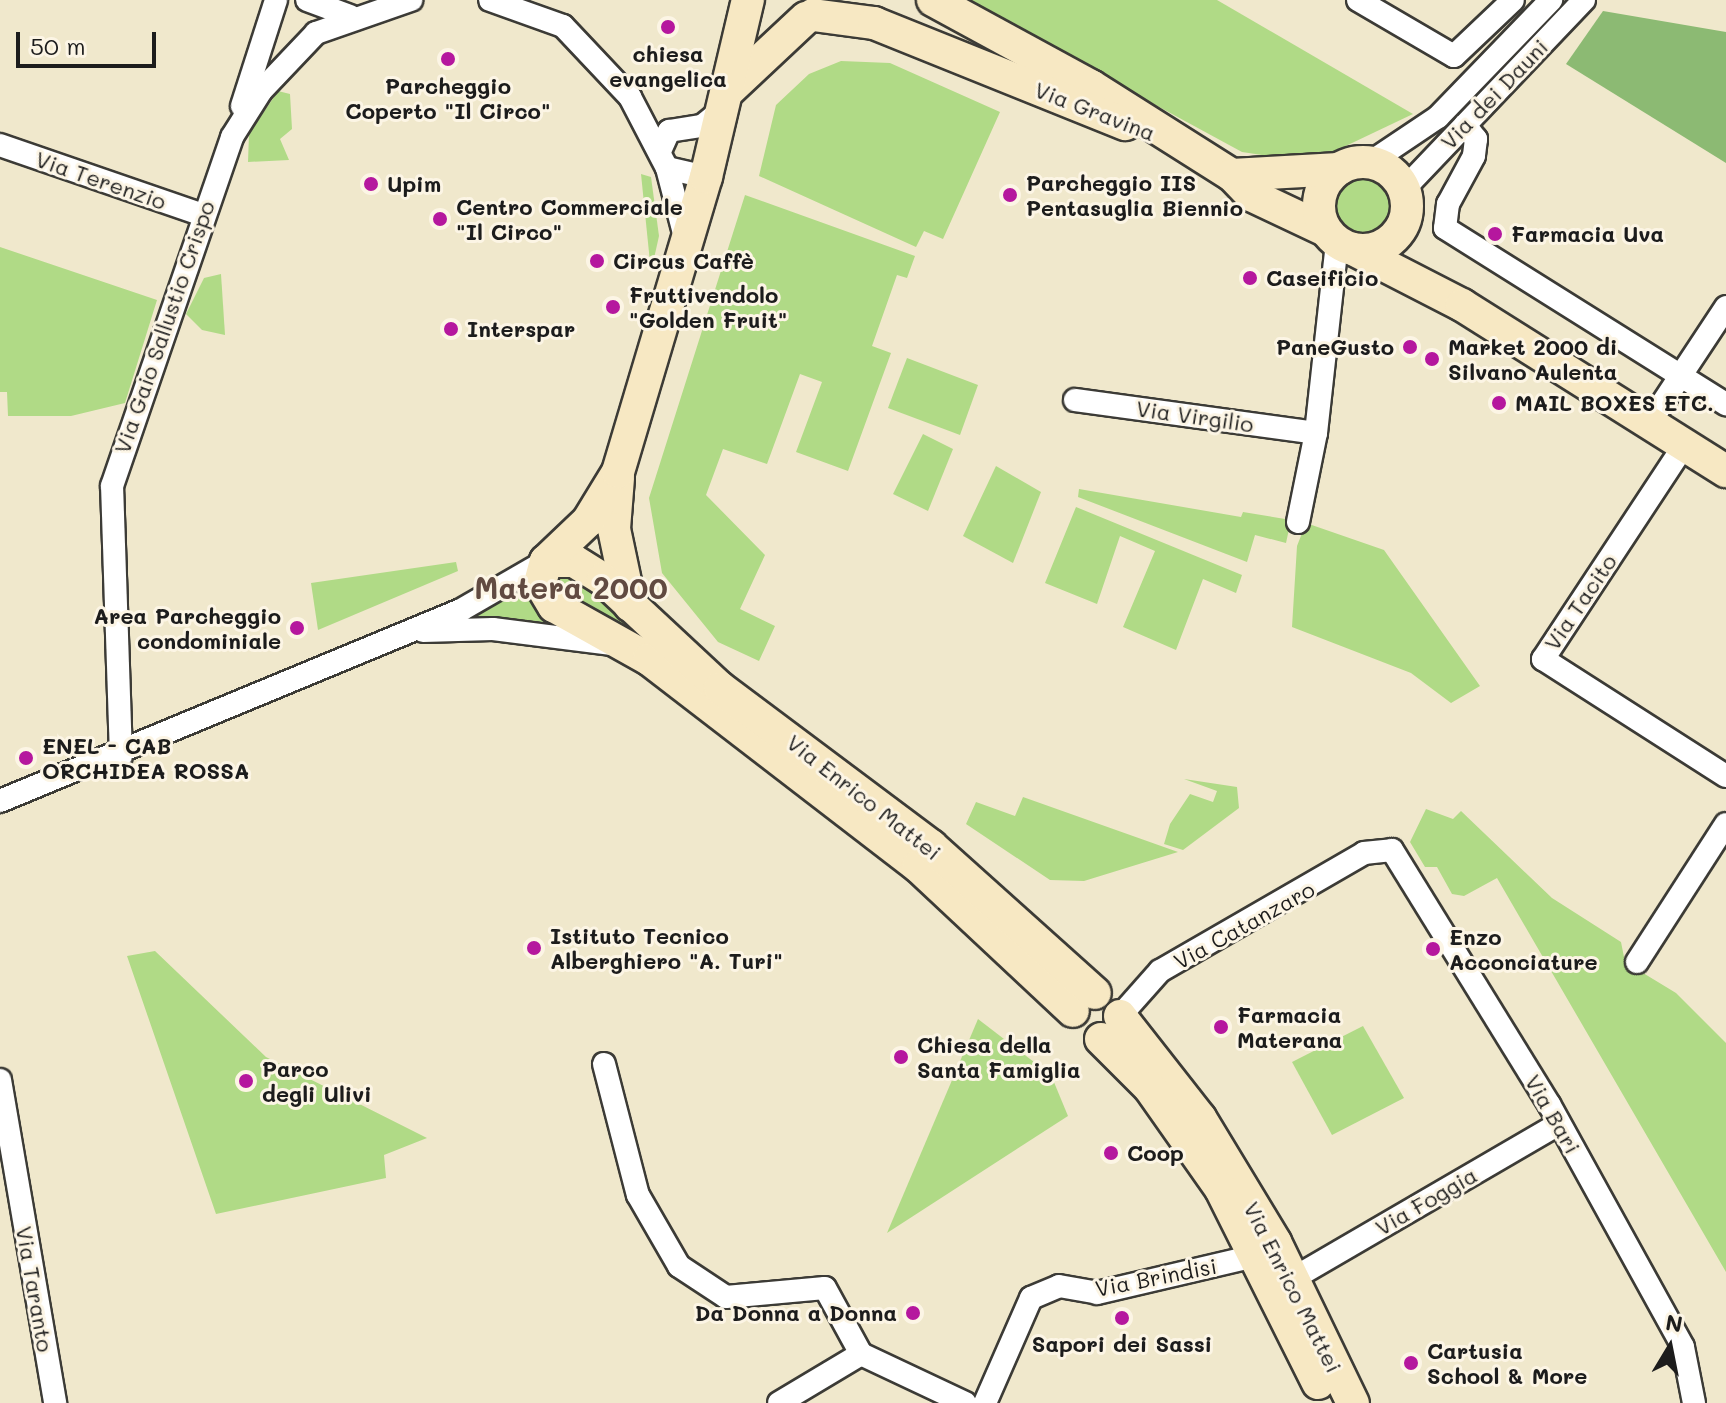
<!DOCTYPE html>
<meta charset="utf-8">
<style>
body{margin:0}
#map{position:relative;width:1726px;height:1403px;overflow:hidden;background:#f0e8cc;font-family:Mali,sans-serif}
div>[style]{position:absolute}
.green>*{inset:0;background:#b0da86}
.round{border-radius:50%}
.forest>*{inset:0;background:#8cba73}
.roads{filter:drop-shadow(2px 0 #3c3b36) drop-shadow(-2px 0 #3c3b36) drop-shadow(0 2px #3c3b36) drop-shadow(0 -2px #3c3b36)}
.street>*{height:22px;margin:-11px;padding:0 11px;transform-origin:11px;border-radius:11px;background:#fff}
.secondary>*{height:32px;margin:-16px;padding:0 16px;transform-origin:16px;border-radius:16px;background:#f7e8c3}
.secondary>.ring{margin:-16px;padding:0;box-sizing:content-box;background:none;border:32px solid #f7e8c3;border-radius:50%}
.dots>*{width:22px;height:22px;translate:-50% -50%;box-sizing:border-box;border:4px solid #fcf5e5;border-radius:50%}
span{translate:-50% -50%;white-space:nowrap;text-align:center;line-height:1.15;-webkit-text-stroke:6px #fcf5e5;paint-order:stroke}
.poi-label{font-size:22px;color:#1c1c1c;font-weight:700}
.left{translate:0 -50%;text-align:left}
.right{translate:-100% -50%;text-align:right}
.street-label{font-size:22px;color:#1c1c1c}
.district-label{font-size:30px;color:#614a41;font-weight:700}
.north{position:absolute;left:1630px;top:1307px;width:80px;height:80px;-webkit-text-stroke:6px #fcf5e5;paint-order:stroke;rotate:10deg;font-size:22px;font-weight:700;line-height:32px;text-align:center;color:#1c1c1c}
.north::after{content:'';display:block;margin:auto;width:28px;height:36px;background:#1c1c1c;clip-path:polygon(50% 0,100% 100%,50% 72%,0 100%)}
.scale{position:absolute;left:16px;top:32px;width:140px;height:36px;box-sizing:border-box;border:4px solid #1c1c1c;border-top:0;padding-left:10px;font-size:24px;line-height:28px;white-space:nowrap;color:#1c1c1c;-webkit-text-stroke:6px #fcf5e5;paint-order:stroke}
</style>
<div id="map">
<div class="green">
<i style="clip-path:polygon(962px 0,1217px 0,1413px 114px,1331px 153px,1281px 158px,1242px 152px)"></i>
<i style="clip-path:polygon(841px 61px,890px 63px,1000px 112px,943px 239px,924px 231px,916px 247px,759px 176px,776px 105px,809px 74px)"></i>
<i style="clip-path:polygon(278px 91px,290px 94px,292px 129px,280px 139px,289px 160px,248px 162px,249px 134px)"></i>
<i class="round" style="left:1328px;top:171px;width:70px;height:70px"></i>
<i style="clip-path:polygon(641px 174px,651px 177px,659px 236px,651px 272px)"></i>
<i style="clip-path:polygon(745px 195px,915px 256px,907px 278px,897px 275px,872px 346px,891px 353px,848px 471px,796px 452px,822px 382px,800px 374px,767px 464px,723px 449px,706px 495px,765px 555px,740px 609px,775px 626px,759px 661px,718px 642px,662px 573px,649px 498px)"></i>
<i style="clip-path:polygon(0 247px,157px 300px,125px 403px,71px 416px,8px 416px,7px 392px,0 392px)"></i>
<i style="clip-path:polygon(221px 274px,225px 335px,202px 330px,186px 314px,204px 278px)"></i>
<i style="clip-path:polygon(907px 358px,978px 385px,960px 435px,888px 408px)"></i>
<i style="clip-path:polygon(923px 434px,953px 449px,928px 511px,893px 494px)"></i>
<i style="clip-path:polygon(996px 466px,1041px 492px,1013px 563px,963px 536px)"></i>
<i style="clip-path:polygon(1079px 489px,1241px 517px,1243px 512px,1291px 520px,1286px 543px,1255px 535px,1247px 562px,1078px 497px)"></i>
<i style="clip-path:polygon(1076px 507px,1242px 575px,1236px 593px,1203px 579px,1176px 650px,1123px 627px,1155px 551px,1120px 536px,1097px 604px,1045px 583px)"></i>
<i style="clip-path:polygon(1306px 523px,1384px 550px,1480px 686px,1451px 703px,1411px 673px,1292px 627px,1297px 546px)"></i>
<i style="clip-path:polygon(456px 562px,458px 571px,318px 630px,311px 583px)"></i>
<i style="clip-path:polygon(554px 569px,571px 570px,668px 650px,561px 599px)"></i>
<i style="clip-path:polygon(532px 575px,587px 635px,443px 624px)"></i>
<i style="clip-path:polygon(1184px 779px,1237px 787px,1239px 808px,1183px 850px,1164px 844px,1170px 824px,1190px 794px,1213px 802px,1217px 791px)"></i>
<i style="clip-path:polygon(1023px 797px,1178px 852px,1084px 881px,1050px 880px,966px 824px,976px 802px,1015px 816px)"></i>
<i style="clip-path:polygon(1426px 809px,1453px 819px,1461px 811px,1552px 898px,1621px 942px,1625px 962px,1676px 993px,1726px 1043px,1726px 1272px,1497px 878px,1464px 896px,1452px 894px,1437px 867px,1425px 867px,1410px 842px)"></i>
<i style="clip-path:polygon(155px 951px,266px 1057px,427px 1138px,384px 1155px,386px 1178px,216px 1214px,127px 956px)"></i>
<i style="clip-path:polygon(978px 1019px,1051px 1075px,1068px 1116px,887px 1233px)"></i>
<i style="clip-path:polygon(1363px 1026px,1404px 1098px,1332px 1135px,1292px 1062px)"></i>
</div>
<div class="forest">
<i style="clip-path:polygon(1603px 11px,1726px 32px,1726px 163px,1566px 64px)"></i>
</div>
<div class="roads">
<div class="street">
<i style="left:307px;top:0;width:46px;rotate:20.4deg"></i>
<i style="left:490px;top:0;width:77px;rotate:19.6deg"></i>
<i style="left:563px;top:26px;width:98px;rotate:46.7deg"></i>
<i style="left:630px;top:97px;width:80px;rotate:62.5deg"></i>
<i style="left:667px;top:168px;width:40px;rotate:13deg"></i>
<i style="left:1358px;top:0;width:111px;rotate:30.3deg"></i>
<i style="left:1454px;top:56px;width:81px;rotate:-43.5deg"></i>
<i style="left:242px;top:106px;width:111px;rotate:-72.2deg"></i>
<i style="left:1465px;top:125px;width:18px;rotate:52deg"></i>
<i style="left:1476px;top:139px;width:17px;rotate:97deg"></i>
<i style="left:1474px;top:156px;width:55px;rotate:118.4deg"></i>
<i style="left:1448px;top:204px;width:24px;rotate:97deg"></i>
<i style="left:1445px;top:228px;width:332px;rotate:32.1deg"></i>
<i style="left:0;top:145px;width:215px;rotate:19deg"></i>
<i style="left:660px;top:151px;width:22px;rotate:-66deg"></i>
<i style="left:669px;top:131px;width:33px;rotate:-9deg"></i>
<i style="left:702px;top:126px;width:28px;rotate:-39deg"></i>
<i style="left:1371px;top:162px;width:81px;rotate:-33.9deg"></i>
<i style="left:1438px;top:117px;width:163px;rotate:-46deg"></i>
<i style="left:667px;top:168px;width:71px;rotate:75.4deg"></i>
<i style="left:1404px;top:189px;width:261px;rotate:-46.4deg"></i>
<i style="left:1075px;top:400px;width:243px;rotate:7.8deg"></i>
<i style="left:1650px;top:422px;width:138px;rotate:-56.5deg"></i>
<i style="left:1685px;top:444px;width:258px;rotate:123.4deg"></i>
<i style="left:1543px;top:659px;width:217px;rotate:32.6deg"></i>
<i style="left:1298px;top:522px;width:91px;rotate:-78.6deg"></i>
<i style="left:1316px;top:433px;width:192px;rotate:-83.7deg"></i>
<i style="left:423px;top:631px;width:70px;rotate:-1.6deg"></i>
<i style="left:493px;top:629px;width:120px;rotate:7.2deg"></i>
<i style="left:121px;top:756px;width:270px;rotate:-91.9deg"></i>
<i style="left:112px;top:486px;width:369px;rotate:-71deg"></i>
<i style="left:232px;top:137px;width:54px;rotate:-57.8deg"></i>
<i style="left:261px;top:91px;width:80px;rotate:-46.5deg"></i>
<i style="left:316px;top:33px;width:101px;rotate:-19.2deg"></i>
<i style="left:0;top:801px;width:499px;rotate:-22.5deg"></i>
<i style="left:461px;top:610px;width:98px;rotate:-30deg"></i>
<i style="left:1637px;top:962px;width:164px;rotate:-57.2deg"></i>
<i style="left:1120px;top:1016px;width:60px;rotate:-48.4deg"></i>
<i style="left:1160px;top:971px;width:236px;rotate:-30deg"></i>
<i style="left:1364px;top:853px;width:28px;rotate:-6deg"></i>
<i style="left:1392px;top:850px;width:299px;rotate:58.3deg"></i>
<i style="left:1549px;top:1104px;width:277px;rotate:61.1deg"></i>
<i style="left:1683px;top:1347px;width:57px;rotate:78.9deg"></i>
<i style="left:604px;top:1064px;width:135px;rotate:75.5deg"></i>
<i style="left:638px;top:1195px;width:82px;rotate:60deg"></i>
<i style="left:679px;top:1266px;width:56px;rotate:33.4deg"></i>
<i style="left:726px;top:1297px;width:99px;rotate:-5.2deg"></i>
<i style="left:825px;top:1288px;width:75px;rotate:61.4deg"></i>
<i style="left:861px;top:1354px;width:115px;rotate:25.2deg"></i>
<i style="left:0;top:1080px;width:328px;rotate:80.3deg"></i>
<i style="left:1294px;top:1278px;width:306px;rotate:-30.2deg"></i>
<i style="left:779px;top:1403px;width:96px;rotate:-30.9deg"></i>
<i style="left:985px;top:1403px;width:115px;rotate:-66.3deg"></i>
<i style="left:1031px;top:1298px;width:30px;rotate:-23deg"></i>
<i style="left:1059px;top:1286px;width:39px;rotate:10deg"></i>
<i style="left:1097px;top:1293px;width:162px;rotate:-13.2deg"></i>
</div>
<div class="secondary">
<i style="left:933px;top:0;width:180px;rotate:28.6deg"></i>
<i style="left:1091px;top:86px;width:167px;rotate:32.3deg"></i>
<i style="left:1232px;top:175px;width:28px;rotate:46deg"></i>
<i style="left:1251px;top:195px;width:82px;rotate:25.3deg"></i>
<i style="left:813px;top:15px;width:62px;rotate:7.5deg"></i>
<i style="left:874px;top:23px;width:271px;rotate:21.9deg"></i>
<i style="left:730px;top:89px;width:104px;rotate:-43.1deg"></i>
<i class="ring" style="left:1319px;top:162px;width:56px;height:56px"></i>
<i style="left:1232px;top:175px;width:107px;rotate:-3.2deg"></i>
<i style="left:1353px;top:249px;width:123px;rotate:27.2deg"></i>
<i style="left:1462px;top:305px;width:312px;rotate:32.2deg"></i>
<i style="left:618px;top:478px;width:51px;rotate:94.5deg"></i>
<i style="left:614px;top:529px;width:78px;rotate:78.1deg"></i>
<i style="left:546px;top:561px;width:23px;rotate:105deg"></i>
<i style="left:540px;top:583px;width:27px;rotate:59deg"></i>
<i style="left:554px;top:606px;width:109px;rotate:29.2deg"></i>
<i style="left:649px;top:659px;width:339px;rotate:37.6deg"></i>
<i style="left:918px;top:866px;width:212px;rotate:43.1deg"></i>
<i style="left:546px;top:561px;width:28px"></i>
<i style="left:574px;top:561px;width:34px;rotate:32deg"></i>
<i style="left:603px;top:579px;width:160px;rotate:43deg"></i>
<i style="left:720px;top:688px;width:264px;rotate:36.8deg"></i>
<i style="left:931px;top:846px;width:220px;rotate:41.9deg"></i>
<i style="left:546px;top:561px;width:58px;rotate:-43.6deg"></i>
<i style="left:588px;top:521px;width:57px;rotate:-58.5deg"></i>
<i style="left:618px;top:472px;width:308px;rotate:-73.4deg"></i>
<i style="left:706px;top:177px;width:182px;rotate:-76.7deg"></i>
<i style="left:1120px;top:1016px;width:130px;rotate:51.9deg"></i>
<i style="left:1200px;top:1118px;width:145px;rotate:58.8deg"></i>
<i style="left:1275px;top:1242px;width:179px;rotate:64.2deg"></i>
<i style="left:1101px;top:1039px;width:69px;rotate:45deg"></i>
<i style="left:1150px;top:1088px;width:123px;rotate:54.9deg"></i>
<i style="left:1221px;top:1189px;width:217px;rotate:63.4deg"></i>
</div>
</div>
<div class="dots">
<i style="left:668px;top:27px;background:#b5179e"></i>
<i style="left:448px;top:59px;background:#b5179e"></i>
<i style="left:371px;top:184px;background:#b5179e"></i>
<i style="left:1010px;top:195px;background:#b5179e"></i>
<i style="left:440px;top:219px;background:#b5179e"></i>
<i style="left:1495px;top:234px;background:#b5179e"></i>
<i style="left:597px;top:261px;background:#b5179e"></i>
<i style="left:1250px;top:278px;background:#b5179e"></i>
<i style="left:613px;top:307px;background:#b5179e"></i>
<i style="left:451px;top:329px;background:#b5179e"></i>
<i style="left:1410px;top:347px;background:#b5179e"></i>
<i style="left:1432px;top:359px;background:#b5179e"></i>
<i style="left:1499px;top:403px;background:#b5179e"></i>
<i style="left:297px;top:628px;background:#b5179e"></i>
<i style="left:26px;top:758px;background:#b5179e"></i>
<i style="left:534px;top:948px;background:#b5179e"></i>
<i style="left:1433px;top:949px;background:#b5179e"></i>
<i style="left:1221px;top:1027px;background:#b5179e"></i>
<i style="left:901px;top:1057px;background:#b5179e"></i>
<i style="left:246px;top:1081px;background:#b5179e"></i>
<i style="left:1111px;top:1153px;background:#b5179e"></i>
<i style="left:913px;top:1313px;background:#b5179e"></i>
<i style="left:1122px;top:1318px;background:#b5179e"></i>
<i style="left:1411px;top:1363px;background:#b5179e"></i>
</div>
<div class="poi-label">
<span style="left:668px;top:66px">chiesa<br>evangelica</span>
<span style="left:448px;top:98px">Parcheggio<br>Coperto "Il Circo"</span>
<span class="left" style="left:1026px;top:195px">Parcheggio IIS<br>Pentasuglia Biennio</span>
<span class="left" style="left:387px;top:184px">Upim</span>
<span class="left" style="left:456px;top:219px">Centro Commerciale<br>"Il Circo"</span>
<span class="left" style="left:1511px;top:234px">Farmacia Uva</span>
<span class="left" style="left:613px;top:261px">Circus Caffè</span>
<span class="left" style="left:1266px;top:278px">Caseificio</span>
<span class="left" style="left:629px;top:307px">Fruttivendolo<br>"Golden Fruit"</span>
<span class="left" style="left:467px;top:329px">Interspar</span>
<span class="left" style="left:1448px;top:359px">Market 2000 di<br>Silvano Aulenta</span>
<span class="right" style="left:1394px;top:347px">PaneGusto</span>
<span class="left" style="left:1515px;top:403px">MAIL BOXES ETC.</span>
<span class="right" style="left:281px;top:628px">Area Parcheggio<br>condominiale</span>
<span class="left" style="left:42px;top:758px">ENEL - CAB<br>ORCHIDEA ROSSA</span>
<span class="left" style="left:550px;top:948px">Istituto Tecnico<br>Alberghiero "A. Turi"</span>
<span class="left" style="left:1449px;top:949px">Enzo<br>Acconciature</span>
<span class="left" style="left:1237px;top:1027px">Farmacia<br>Materana</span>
<span class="left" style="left:917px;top:1057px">Chiesa della<br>Santa Famiglia</span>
<span class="left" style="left:262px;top:1081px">Parco<br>degli Ulivi</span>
<span class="left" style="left:1127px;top:1153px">Coop</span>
<span class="right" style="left:897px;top:1313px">Da Donna a Donna</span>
<span style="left:1122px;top:1344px">Sapori dei Sassi</span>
<span class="left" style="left:1427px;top:1363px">Cartusia<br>School &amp; More</span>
</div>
<div class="street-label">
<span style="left:1494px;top:94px;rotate:-46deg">Via dei Dauni</span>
<span style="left:1095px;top:111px;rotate:21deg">Via Gravina</span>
<span style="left:101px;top:180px;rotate:19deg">Via Terenzio</span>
<span style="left:164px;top:327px;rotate:-71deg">Via Gaio Sallustio Crispo</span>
<span style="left:1195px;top:416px;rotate:8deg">Via Virgilio</span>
<span style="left:1580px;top:602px;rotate:-56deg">Via Tacito</span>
<span style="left:864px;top:797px;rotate:38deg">Via Enrico Mattei</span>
<span style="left:1244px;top:925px;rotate:-29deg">Via Catanzaro</span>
<span style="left:1553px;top:1114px;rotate:60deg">Via Bari</span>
<span style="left:1426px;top:1201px;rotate:-30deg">Via Foggia</span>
<span style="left:1156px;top:1277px;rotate:-11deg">Via Brindisi</span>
<span style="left:1293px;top:1287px;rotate:63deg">Via Enrico Mattei</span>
<span style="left:35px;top:1289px;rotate:80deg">Via Taranto</span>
</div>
<div class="district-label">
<span style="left:571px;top:587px">Matera 2000</span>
</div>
<div class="north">N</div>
<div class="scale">50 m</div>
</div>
